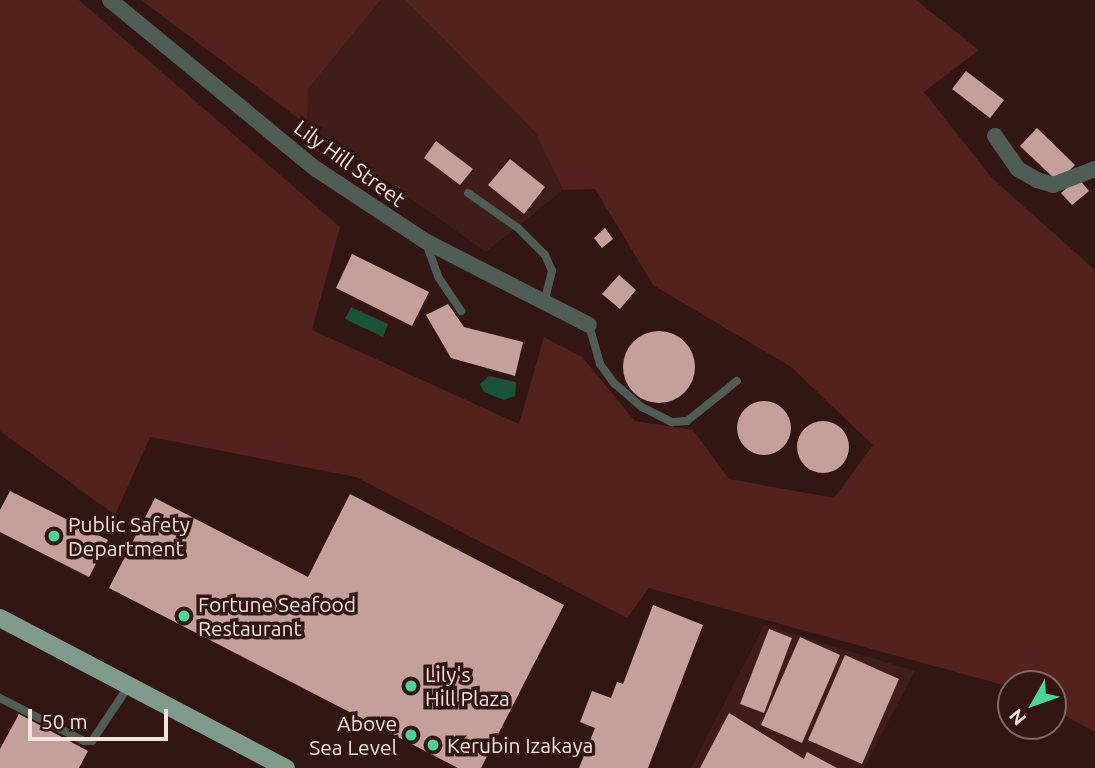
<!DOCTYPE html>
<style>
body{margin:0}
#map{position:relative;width:1095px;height:768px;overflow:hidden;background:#311613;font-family:Ubuntu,sans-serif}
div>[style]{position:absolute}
.built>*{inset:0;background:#3f1d19}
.green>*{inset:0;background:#53221c}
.water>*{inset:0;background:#1a533a}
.building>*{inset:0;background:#c5a09a}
.round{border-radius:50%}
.service>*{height:8px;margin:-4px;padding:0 4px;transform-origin:4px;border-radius:4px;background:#505d55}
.minor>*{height:16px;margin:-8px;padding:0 8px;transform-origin:8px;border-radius:8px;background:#505d55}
.primary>*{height:18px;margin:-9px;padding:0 9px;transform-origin:9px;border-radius:9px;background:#7f9b8c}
.dots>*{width:19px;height:19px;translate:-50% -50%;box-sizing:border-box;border:4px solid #311613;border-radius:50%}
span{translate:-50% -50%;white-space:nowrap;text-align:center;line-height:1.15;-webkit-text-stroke:7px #311613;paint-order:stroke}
.street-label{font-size:21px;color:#f6e2df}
.poi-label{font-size:21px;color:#f6e2df}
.left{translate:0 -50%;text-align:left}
.right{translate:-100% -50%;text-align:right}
.north{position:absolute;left:997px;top:670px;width:70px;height:70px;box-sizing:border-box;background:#311613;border:2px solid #806865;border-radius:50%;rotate:230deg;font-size:19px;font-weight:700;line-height:28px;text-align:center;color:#f6e2df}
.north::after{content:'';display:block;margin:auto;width:24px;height:32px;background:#4ed399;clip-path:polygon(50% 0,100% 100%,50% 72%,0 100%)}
.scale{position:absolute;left:28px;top:709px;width:140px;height:32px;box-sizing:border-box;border:4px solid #f6e2df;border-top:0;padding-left:9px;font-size:21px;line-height:24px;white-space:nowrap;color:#f6e2df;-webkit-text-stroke:5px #311613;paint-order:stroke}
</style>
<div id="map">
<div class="built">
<i style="clip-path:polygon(381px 0,405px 0,535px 132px,563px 190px,486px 252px,307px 125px,308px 89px)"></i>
<i style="clip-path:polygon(764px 625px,915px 671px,864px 768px,691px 768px)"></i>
</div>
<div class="green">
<i style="clip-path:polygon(0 0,79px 0,340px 227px,312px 330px,519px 424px,544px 337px,582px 357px,635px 421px,693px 430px,729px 479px,834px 498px,873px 445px,791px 367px,653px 285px,595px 189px,563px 190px,535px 132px,405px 0,916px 0,979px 50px,924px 92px,992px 178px,1095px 270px,1095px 732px,1053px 709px,1053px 684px,1011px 687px,649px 588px,627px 618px,356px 477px,150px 437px,115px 515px,0 431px)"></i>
<i style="clip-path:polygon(141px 0,381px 0,308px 89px,307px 125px)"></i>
</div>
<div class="water">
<i style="clip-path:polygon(351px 307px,388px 324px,383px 337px,345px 319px)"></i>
<i style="clip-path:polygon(489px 376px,516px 382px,515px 396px,504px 400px,484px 392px,480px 384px)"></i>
</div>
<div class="building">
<i style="clip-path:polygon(966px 71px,1004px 100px,990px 118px,952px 89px)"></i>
<i style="clip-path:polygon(1037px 128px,1075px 165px,1058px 182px,1020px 146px)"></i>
<i style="clip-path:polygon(436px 141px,473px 169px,460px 185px,424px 158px)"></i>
<i style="clip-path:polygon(510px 159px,545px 187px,524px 214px,488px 185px)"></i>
<i style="clip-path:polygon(1078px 178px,1089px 191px,1072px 205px,1061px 193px)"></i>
<i style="clip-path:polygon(605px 228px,613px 239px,602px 248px,594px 238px)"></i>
<i style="clip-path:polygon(352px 254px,429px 292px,412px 326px,336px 288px)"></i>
<i style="clip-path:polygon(619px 275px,636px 290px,620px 309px,602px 294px)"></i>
<i style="clip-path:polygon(448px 304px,464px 327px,523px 342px,515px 376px,451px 358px,426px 315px)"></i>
<i class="round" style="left:623px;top:331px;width:72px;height:72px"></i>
<i class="round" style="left:737px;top:401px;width:54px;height:54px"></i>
<i class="round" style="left:797px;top:421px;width:52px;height:52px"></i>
<i style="clip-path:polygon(10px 491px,108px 540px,89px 577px,0 532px,0 510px)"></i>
<i style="clip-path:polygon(350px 494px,564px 605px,481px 768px,458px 768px,109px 588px,155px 498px,308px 577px)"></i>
<i style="clip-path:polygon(653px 605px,703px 625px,648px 768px,579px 768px,595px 728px,580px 722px,592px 691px,611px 698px,617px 682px,623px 684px)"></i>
<i style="clip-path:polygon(769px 629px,792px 638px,764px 713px,740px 704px)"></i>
<i style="clip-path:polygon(800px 637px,840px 655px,802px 743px,761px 725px)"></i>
<i style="clip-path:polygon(845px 655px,899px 679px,862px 764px,808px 740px)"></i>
<i style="clip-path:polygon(729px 713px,804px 759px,807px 752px,837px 768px,700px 768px)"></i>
<i style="clip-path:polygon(19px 714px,88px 751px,79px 768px,0 768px,0 749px)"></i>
</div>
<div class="service">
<i style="left:468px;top:193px;width:61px;rotate:35deg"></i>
<i style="left:518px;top:228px;width:38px;rotate:45deg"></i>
<i style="left:545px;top:255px;width:17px;rotate:66deg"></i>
<i style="left:552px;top:271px;width:32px;rotate:104deg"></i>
<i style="left:426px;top:243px;width:37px;rotate:70deg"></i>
<i style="left:439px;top:278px;width:40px;rotate:56deg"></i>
<i style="left:589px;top:325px;width:41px;rotate:74.2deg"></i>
<i style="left:600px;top:364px;width:24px;rotate:54deg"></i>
<i style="left:614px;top:383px;width:37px;rotate:41deg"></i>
<i style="left:642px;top:407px;width:34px;rotate:27deg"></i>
<i style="left:672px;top:422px;width:15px;rotate:-4deg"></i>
<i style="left:687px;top:421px;width:64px;rotate:-38.7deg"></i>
<i style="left:0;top:698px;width:94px;rotate:27.1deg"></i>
<i style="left:84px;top:741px;width:8px"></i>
<i style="left:92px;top:741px;width:65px;rotate:-56.3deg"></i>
</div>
<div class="minor">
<i style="left:110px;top:0;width:266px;rotate:39.4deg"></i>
<i style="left:316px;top:169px;width:131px;rotate:33.4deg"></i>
<i style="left:425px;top:241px;width:184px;rotate:27.1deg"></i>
<i style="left:995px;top:136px;width:40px;rotate:55.1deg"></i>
<i style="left:1018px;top:169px;width:22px;rotate:30deg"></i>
<i style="left:1037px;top:180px;width:17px;rotate:17deg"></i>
<i style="left:1053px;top:185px;width:45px;rotate:-20.9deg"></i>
</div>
<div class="primary">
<i style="left:0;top:618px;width:323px;rotate:27.7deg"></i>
</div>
<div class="dots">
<i style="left:54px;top:536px;background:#4ed399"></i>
<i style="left:184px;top:616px;background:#4ed399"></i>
<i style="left:411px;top:686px;background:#4ed399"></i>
<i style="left:411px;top:735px;background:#4ed399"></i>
<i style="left:433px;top:745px;background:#4ed399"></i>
</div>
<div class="street-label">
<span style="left:350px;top:163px;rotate:36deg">Lily Hill Street</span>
</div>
<div class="poi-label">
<span class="left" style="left:68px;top:536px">Public Safety<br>Department</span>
<span class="left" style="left:198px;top:616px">Fortune Seafood<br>Restaurant</span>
<span class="left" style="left:425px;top:686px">Lily's<br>Hill Plaza</span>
<span class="right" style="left:397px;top:735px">Above<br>Sea Level</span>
<span class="left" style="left:447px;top:745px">Kerubin Izakaya</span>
</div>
<div class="north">N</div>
<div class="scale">50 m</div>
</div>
